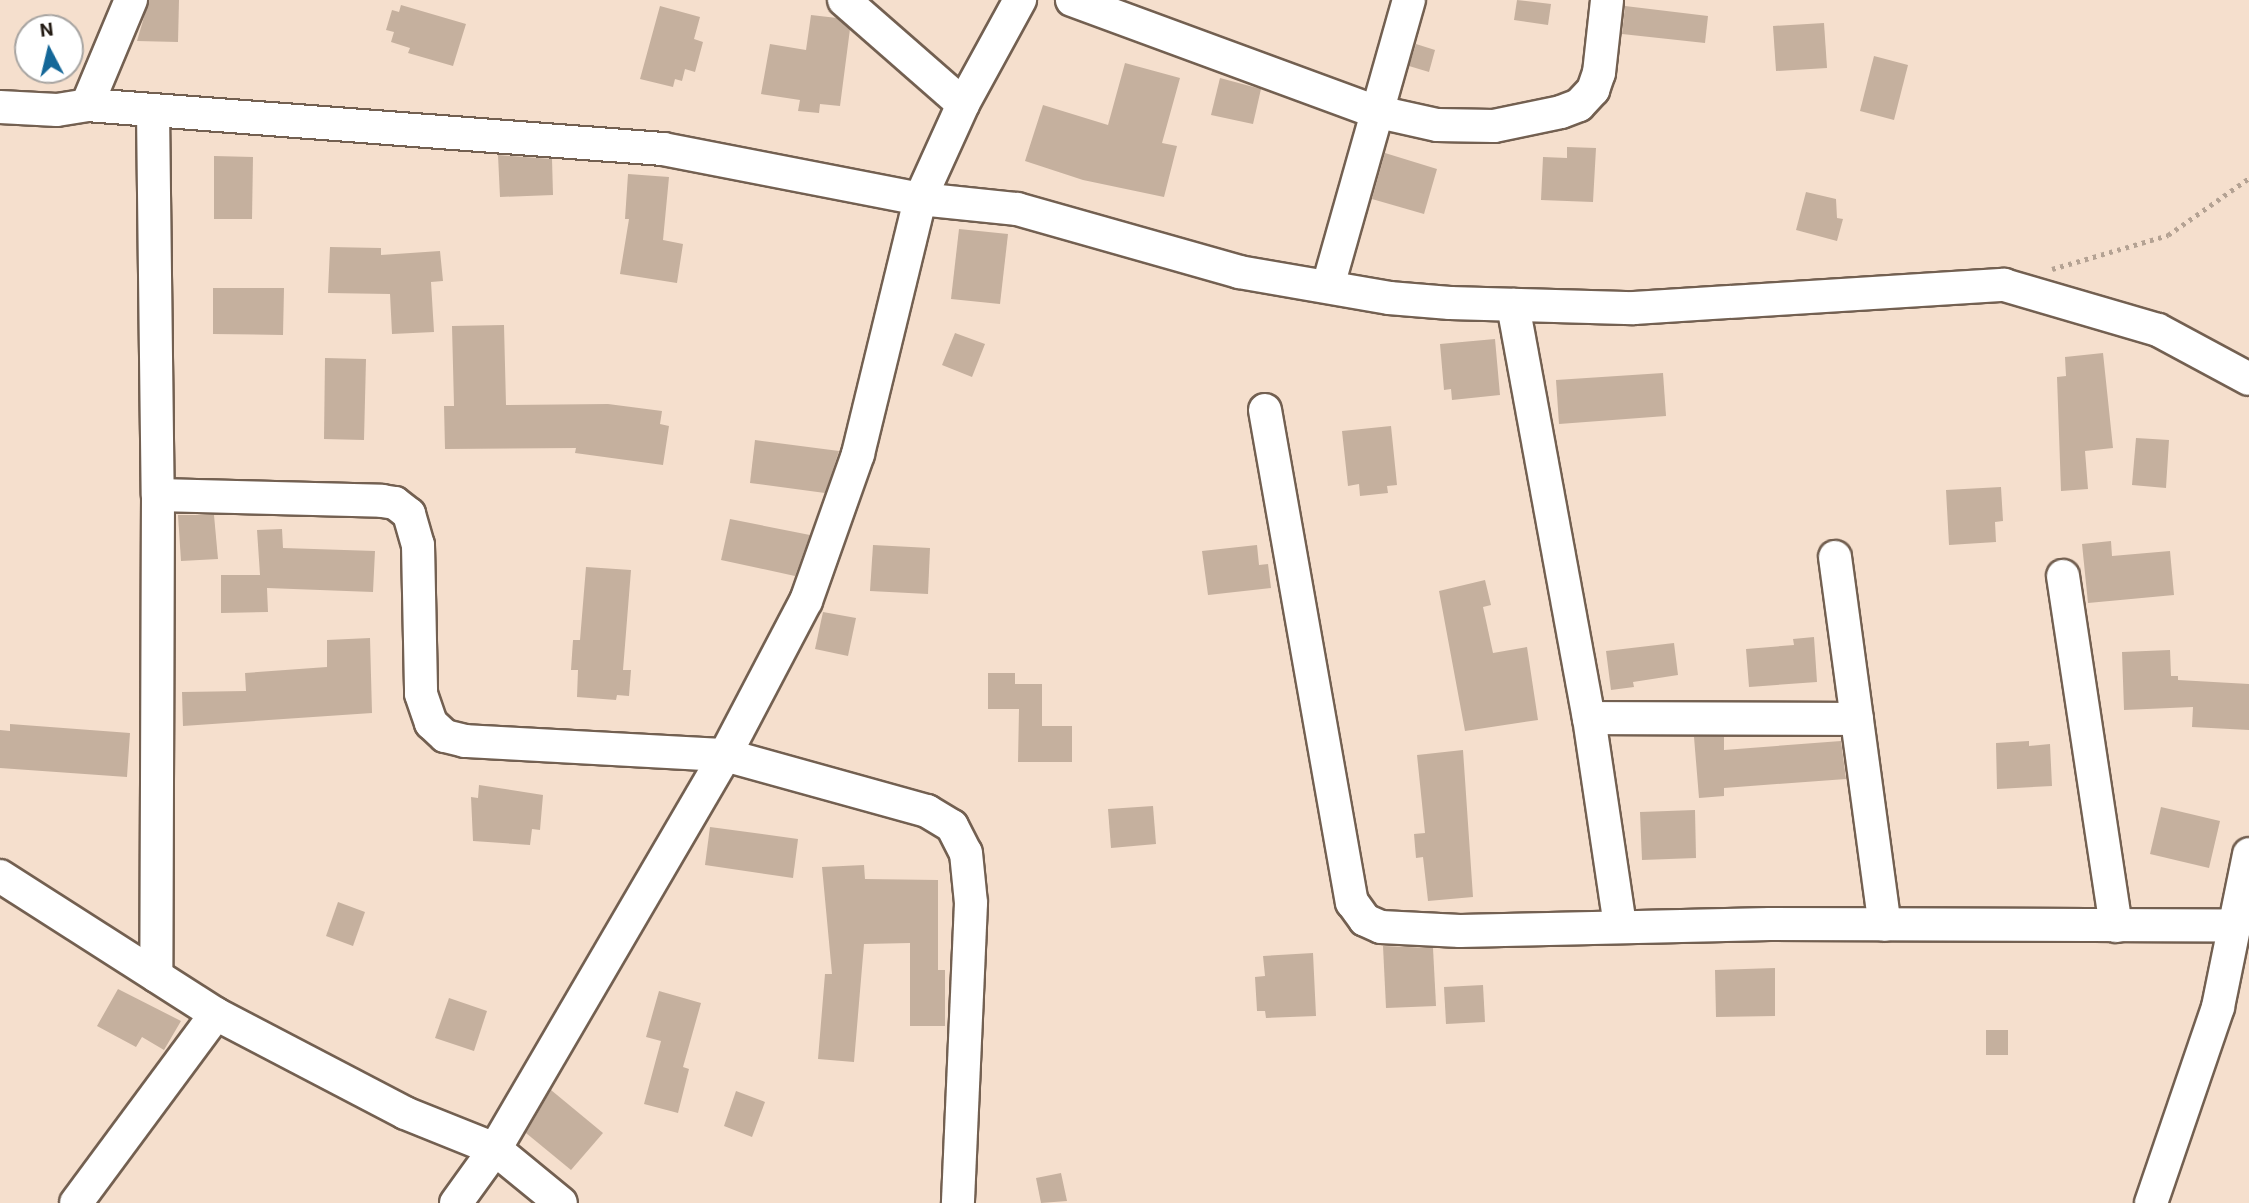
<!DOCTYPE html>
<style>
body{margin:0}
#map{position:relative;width:2249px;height:1203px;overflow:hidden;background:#f5dfcd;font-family:Roboto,sans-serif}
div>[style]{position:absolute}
.building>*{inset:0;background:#c5b09e}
.path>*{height:4.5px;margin-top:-2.25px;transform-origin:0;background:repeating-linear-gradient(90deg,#b4a293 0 3.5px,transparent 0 8.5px)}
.roads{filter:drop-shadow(2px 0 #736051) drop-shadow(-2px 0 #736051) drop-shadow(0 2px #736051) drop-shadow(0 -2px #736051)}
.minor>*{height:32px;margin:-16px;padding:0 16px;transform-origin:16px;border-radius:16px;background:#fff}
span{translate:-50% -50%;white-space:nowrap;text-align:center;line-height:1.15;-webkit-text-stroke:6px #fff;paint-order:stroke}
.north{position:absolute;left:14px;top:14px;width:70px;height:70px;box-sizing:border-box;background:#fff;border:2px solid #a7a4a1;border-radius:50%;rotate:353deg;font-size:19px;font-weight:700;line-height:28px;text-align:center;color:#241c15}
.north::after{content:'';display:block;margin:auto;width:24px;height:32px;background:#146798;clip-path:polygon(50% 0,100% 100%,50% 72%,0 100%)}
</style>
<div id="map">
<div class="building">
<i style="clip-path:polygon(149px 0,179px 0,178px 42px,137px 41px)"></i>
<i style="clip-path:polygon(1517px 0,1551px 4px,1548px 25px,1514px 20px)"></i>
<i style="clip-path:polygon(401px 5px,466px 24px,453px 66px,408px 53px,410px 48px,391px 42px,394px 32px,386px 30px,392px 10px,399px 12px)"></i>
<i style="clip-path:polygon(660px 6px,700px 17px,694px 39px,703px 42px,695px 72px,685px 69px,682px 81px,675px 79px,673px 87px,640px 79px)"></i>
<i style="clip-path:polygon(1625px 6px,1708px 16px,1705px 43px,1622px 34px)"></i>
<i style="clip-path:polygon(811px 15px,837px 18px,850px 29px,840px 106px,820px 104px,819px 113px,798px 111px,800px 100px,761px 94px,770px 44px,806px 50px)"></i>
<i style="clip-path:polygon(1824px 23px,1827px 68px,1776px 71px,1773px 26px)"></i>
<i style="clip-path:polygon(1416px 44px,1435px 50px,1429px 72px,1409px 66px)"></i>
<i style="clip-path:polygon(1874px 56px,1908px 65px,1894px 120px,1860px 111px)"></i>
<i style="clip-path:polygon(1125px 63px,1180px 78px,1162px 143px,1177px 146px,1164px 197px,1083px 180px,1025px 161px,1043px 105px,1108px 125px)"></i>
<i style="clip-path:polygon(1220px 78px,1261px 89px,1253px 124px,1211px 115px)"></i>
<i style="clip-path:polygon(1567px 147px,1596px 148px,1593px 202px,1541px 200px,1543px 157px,1567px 158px)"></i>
<i style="clip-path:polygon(1385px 153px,1437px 169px,1424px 214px,1372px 199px)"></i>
<i style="clip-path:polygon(498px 155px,552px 159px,553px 195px,500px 197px)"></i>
<i style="clip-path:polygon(214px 156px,253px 157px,252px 219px,214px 219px)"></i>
<i style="clip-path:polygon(628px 174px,669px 177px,663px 240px,683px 244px,677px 283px,620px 274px,629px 219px,625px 219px)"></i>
<i style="clip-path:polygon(1806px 192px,1836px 199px,1837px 218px,1843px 219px,1837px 241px,1796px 230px)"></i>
<i style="clip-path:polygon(959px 229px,1008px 234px,1000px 304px,951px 299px)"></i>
<i style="clip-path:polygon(330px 247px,381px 248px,381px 255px,440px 251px,443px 281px,431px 282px,434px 332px,392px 334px,390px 294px,328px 293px)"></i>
<i style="clip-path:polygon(213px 288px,284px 288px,283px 335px,213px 334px)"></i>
<i style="clip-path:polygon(504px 325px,506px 405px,608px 404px,662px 411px,660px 424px,669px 426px,663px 465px,575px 453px,576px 448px,445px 449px,444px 406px,454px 406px,452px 326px)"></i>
<i style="clip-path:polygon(955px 333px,985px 344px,972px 377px,942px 365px)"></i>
<i style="clip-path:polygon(1495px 339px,1500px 395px,1452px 400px,1451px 389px,1444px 390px,1440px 344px)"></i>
<i style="clip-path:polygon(2103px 353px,2113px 448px,2085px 451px,2088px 489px,2061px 491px,2057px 377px,2066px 376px,2065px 357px)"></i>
<i style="clip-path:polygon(325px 358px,366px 359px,364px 440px,324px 439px)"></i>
<i style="clip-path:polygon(1663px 373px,1666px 416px,1559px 424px,1556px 380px)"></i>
<i style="clip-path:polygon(1391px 426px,1397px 485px,1387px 486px,1388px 493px,1360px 496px,1359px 484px,1348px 486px,1342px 431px)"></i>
<i style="clip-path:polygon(2136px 438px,2169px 440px,2166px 488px,2132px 485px)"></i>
<i style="clip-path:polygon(755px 440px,839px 451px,825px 493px,750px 483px)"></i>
<i style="clip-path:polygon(2001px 487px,2003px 521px,1995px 522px,1996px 542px,1949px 545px,1946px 490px)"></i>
<i style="clip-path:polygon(178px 515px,214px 515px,218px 559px,181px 561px)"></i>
<i style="clip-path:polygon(730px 519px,810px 535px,795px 576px,721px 560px)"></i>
<i style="clip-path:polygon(282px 529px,283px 548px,375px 551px,373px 592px,267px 588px,268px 612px,221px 613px,221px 575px,260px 575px,257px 530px)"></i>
<i style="clip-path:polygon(2111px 541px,2112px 556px,2170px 551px,2174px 595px,2088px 603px,2082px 544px)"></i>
<i style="clip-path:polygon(873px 545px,930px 548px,928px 594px,870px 591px)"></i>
<i style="clip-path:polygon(1257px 545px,1259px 565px,1268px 564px,1271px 588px,1208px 595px,1202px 551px)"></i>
<i style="clip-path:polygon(586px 567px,631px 570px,623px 670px,631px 670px,629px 696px,617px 695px,616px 700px,577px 697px,578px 670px,571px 670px,573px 640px,580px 640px)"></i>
<i style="clip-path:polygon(1485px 580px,1491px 605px,1483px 607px,1493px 653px,1527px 647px,1538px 720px,1465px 731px,1439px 591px)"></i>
<i style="clip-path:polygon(823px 612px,856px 618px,848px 656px,815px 649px)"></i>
<i style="clip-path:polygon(1814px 637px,1817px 682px,1749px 687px,1746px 649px,1794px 645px,1793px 639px)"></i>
<i style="clip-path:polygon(370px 638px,372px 713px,183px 726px,182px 692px,246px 691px,245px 673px,327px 667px,327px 640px)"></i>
<i style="clip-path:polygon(1674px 643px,1678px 675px,1633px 682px,1634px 687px,1611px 690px,1606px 651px)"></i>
<i style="clip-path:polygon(2170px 650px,2171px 676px,2178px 676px,2178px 680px,2249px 684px,2249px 730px,2192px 727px,2193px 707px,2124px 710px,2122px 652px)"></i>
<i style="clip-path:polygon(988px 673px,1015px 673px,1015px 684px,1042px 684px,1042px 726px,1072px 726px,1072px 762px,1018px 762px,1019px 709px,988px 709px)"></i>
<i style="clip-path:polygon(10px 724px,130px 733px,127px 777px,0 768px,0 730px,10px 731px)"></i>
<i style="clip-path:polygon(1694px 737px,1724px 737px,1724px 750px,1841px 741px,1846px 779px,1724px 788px,1724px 796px,1699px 798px)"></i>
<i style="clip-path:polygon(2029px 741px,2029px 746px,2050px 744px,2052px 786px,1997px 789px,1996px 743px)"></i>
<i style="clip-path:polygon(1463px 750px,1473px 897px,1428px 901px,1423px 857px,1416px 858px,1414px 834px,1425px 833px,1417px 755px)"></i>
<i style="clip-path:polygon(479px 785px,543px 795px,540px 830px,532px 829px,530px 845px,473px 841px,471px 797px,478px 798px)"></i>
<i style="clip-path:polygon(1153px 806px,1156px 844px,1111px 848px,1108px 809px)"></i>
<i style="clip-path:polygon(2161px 807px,2220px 821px,2209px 868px,2150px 854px)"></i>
<i style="clip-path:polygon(1695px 810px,1696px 858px,1642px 860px,1640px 812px)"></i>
<i style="clip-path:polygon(710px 827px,798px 839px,793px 878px,705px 865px)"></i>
<i style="clip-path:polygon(864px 865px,865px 879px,938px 880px,938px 970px,945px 970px,945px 1026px,910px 1026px,910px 943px,864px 944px,854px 1062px,818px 1059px,825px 974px,832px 974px,822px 867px)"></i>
<i style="clip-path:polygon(338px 902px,365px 912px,353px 946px,326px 936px)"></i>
<i style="clip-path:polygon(1383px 946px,1433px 948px,1436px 1006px,1386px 1008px)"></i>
<i style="clip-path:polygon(1313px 953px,1316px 1016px,1266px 1018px,1265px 1011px,1257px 1011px,1255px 977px,1265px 976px,1263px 956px)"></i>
<i style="clip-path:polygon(1775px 968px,1775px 1016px,1716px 1017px,1715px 970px)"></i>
<i style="clip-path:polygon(1483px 985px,1485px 1022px,1446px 1024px,1444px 987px)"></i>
<i style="clip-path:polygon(118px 989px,181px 1021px,164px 1050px,142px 1037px,136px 1047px,97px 1026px)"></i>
<i style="clip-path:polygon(659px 991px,701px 1003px,683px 1067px,689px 1069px,678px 1113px,644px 1104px,661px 1041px,646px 1037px)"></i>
<i style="clip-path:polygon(449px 998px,487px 1011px,474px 1051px,435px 1038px)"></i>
<i style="clip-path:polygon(1986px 1030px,2008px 1030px,2008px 1055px,1986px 1055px)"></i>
<i style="clip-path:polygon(551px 1090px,603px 1133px,571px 1170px,526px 1133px)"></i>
<i style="clip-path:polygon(736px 1091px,765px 1102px,752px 1137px,724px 1126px)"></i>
<i style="clip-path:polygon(1061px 1173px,1067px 1201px,1041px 1203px,1036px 1178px)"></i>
</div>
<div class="path">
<i style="left:2052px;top:269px;width:121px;rotate:-16.3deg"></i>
<i style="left:2168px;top:235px;width:99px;rotate:-35.1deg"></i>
</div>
<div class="roads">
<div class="minor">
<i style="left:844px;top:0;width:158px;rotate:41.2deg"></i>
<i style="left:1072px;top:0;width:322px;rotate:20.2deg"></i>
<i style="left:1374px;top:111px;width:65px;rotate:12.5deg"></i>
<i style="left:1437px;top:125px;width:57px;rotate:1deg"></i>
<i style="left:1494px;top:126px;width:68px;rotate:-11.8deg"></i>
<i style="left:1561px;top:112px;width:19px;rotate:-21deg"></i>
<i style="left:1579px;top:105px;width:21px;rotate:-47deg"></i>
<i style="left:1593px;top:90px;width:18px;rotate:-71deg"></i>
<i style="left:1599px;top:73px;width:73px;rotate:-83.7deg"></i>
<i style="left:87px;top:105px;width:114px;rotate:-67.3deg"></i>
<i style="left:0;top:107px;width:57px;rotate:3deg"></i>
<i style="left:57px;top:110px;width:30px;rotate:-9deg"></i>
<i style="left:87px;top:105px;width:578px;rotate:4.37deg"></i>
<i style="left:663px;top:149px;width:262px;rotate:11deg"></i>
<i style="left:920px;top:199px;width:98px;rotate:5.9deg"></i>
<i style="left:1017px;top:209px;width:231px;rotate:15.8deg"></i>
<i style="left:1239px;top:272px;width:152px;rotate:9.8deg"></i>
<i style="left:1389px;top:298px;width:61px;rotate:4.7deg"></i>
<i style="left:1450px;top:303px;width:184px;rotate:1.6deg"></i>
<i style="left:1634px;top:308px;width:371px;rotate:-3.6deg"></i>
<i style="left:2004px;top:285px;width:160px;rotate:16.3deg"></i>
<i style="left:2158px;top:330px;width:103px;rotate:28.3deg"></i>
<i style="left:153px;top:111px;width:384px;rotate:89.3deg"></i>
<i style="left:158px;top:495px;width:481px;rotate:90.2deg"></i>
<i style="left:1328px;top:286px;width:297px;rotate:-74.2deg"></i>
<i style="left:1513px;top:305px;width:420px;rotate:79.6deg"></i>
<i style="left:1589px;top:718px;width:210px;rotate:81.5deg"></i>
<i style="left:1265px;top:410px;width:500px;rotate:80deg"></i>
<i style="left:1352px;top:902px;width:22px;rotate:54deg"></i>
<i style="left:1365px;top:920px;width:17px;rotate:24deg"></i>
<i style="left:1381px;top:927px;width:79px;rotate:2.9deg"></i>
<i style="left:1460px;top:931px;width:310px;rotate:-1.3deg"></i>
<i style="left:1770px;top:924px;width:464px;rotate:0.2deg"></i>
<i style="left:158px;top:495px;width:224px;rotate:1.5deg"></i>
<i style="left:382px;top:501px;width:13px;rotate:9deg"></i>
<i style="left:395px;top:503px;width:18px;rotate:38deg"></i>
<i style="left:409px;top:514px;width:32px;rotate:74deg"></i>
<i style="left:418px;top:545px;width:149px;rotate:88.8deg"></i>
<i style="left:421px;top:694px;width:31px;rotate:71deg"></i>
<i style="left:431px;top:723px;width:19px;rotate:43deg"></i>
<i style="left:445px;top:736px;width:21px;rotate:14deg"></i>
<i style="left:465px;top:741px;width:260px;rotate:3.1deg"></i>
<i style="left:725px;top:755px;width:210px;rotate:15.5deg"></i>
<i style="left:927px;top:811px;width:29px;rotate:31deg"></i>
<i style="left:952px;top:826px;width:30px;rotate:63deg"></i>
<i style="left:966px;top:853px;width:50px;rotate:84.3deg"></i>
<i style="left:971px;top:903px;width:300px;rotate:92.5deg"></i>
<i style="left:1835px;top:557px;width:371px;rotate:82.3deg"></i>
<i style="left:2063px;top:576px;width:354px;rotate:81.4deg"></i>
<i style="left:1589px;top:718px;width:268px;rotate:0.2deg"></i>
<i style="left:0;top:876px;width:256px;rotate:32.6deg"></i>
<i style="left:216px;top:1014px;width:213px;rotate:27.6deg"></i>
<i style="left:405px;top:1113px;width:97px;rotate:21.8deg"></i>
<i style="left:495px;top:1149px;width:85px;rotate:39.3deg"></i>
<i style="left:76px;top:1203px;width:235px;rotate:-53.5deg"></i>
<i style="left:456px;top:1203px;width:67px;rotate:-54.2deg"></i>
<i style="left:495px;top:1149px;width:456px;rotate:-59.7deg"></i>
<i style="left:725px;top:755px;width:174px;rotate:-62.3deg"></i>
<i style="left:806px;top:601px;width:156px;rotate:-70.5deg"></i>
<i style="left:858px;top:454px;width:262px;rotate:-76.3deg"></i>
<i style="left:920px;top:199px;width:104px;rotate:-65.6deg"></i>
<i style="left:963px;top:104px;width:119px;rotate:-61.3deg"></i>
<i style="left:2151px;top:1203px;width:207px;rotate:-71.1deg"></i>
<i style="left:2218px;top:1007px;width:156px;rotate:-78.5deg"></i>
</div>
</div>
<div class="north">N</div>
</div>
